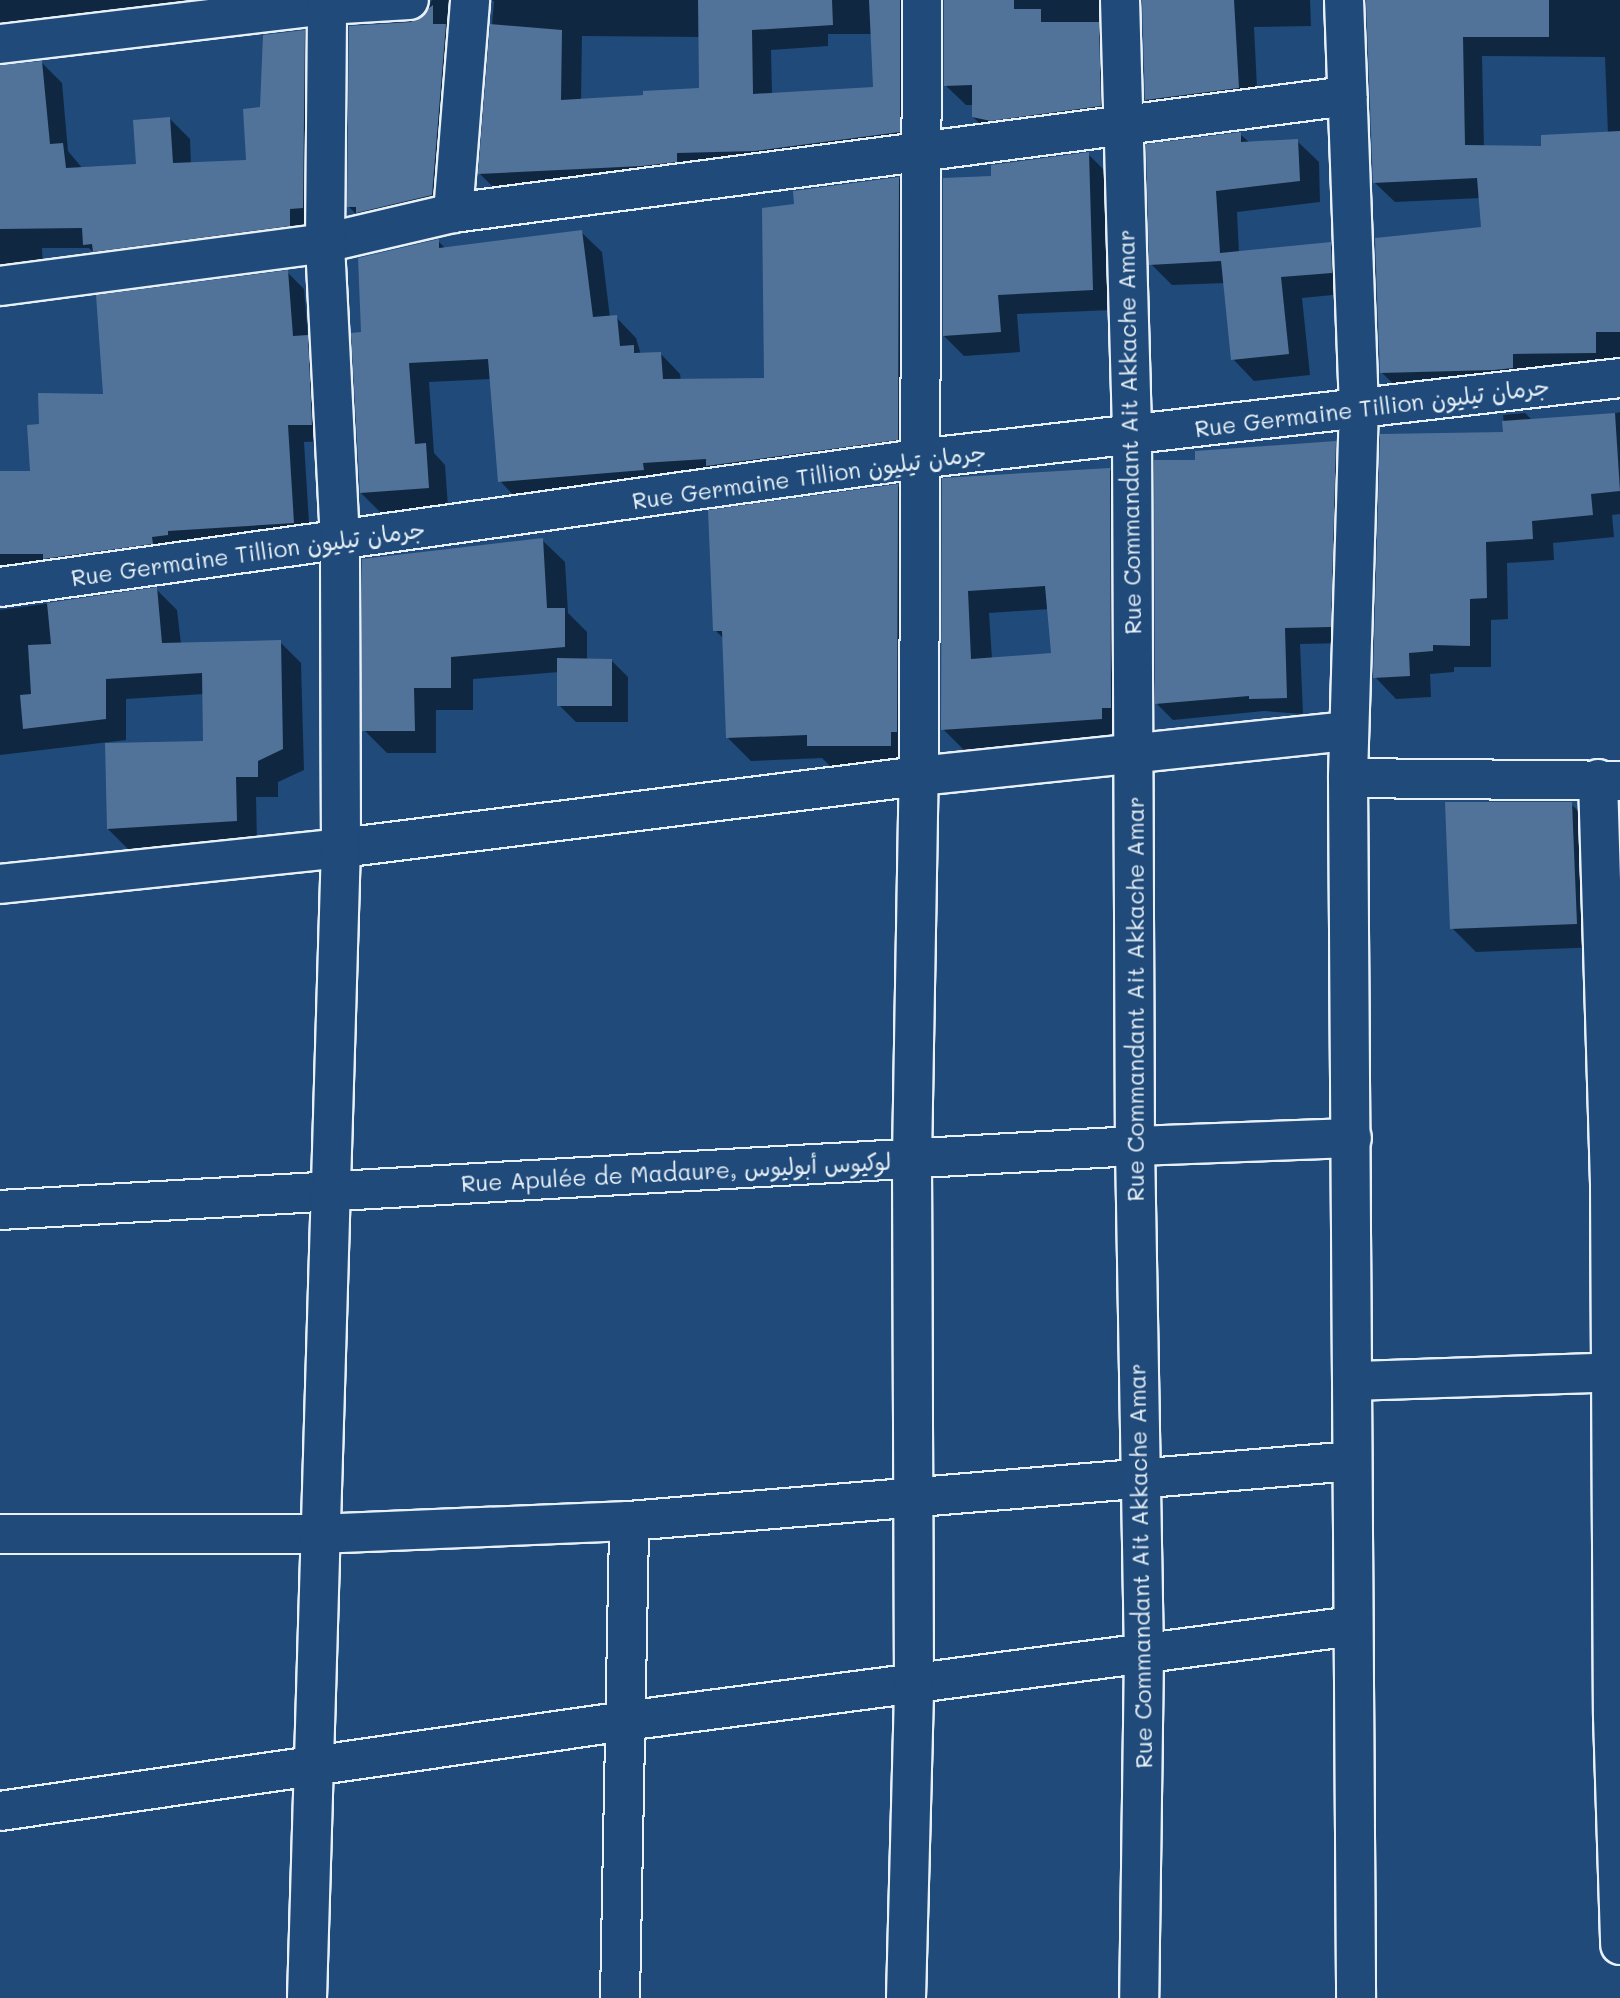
<!DOCTYPE html>
<meta charset="utf-8">
<style>
body{margin:0}
#map{position:relative;width:1620px;height:1998px;overflow:hidden;background:#1f4a7a;font-family:Mali,"Playpen Sans Arabic",sans-serif}
div>[style]{position:absolute}
.shadow>*{inset:0;background:#0007}
.building>*{inset:0;background:#517399}
.roads{filter:drop-shadow(2px 0 #e8f1f8) drop-shadow(-2px 0 #e8f1f8) drop-shadow(0 2px #e8f1f8) drop-shadow(0 -2px #e8f1f8)}
.street>*{height:38px;margin:-19px;padding:0 19px;transform-origin:19px;border-radius:19px;background:#1f4a7a}
span{translate:-50% -50%;white-space:nowrap;text-align:center;line-height:1.15;-webkit-text-stroke:5px #1f4a7a;paint-order:stroke}
.street-label{font-size:23px;color:#e8f1f8}
</style>
<div id="map">
<div class="shadow">
<i style="clip-path:polygon(0 0,342px 0,0 55px)"></i>
<i style="clip-path:polygon(355px 0,481px 0,452px 215px,369px 227px,349px 207px,350px 27px,422px 20px,432px 0)"></i>
<i style="clip-path:polygon(evenodd,487px 0,935px 0,919px 152px,500px 194px,480px 174px,494px 1px,487px 0,828px 34px,872px 34px,875px 89px,772px 95px,771px 50px,828px 46px,828px 34px,487px 0,582px 36px,700px 37px,701px 90px,581px 100px,582px 36px)"></i>
<i style="clip-path:polygon(946px 0,1136px 0,1120px 126px,994px 137px,973px 117px,974px 105px,966px 105px,945px 85px)"></i>
<i style="clip-path:polygon(1144px 0,1310px 0,1311px 26px,1254px 27px,1258px 108px,1167px 120px,1146px 100px)"></i>
<i style="clip-path:polygon(evenodd,1368px 0,1620px 0,1620px 365px,1402px 392px,1381px 372px,1483px 229px,1481px 198px,1395px 202px,1374px 182px,1368px 0,1482px 56px,1605px 57px,1608px 134px,1543px 148px,1484px 147px,1482px 56px)"></i>
<i style="clip-path:polygon(304px 31px,324px 52px,323px 228px,105px 264px,89px 248px,42px 248px,43px 270px,0 272px,0 59px,1px 68px,42px 63px,62px 83px,68px 151px,83px 169px,137px 165px,170px 119px,190px 139px,191px 164px,248px 162px,262px 109px)"></i>
<i style="clip-path:polygon(1240px 134px,1250px 143px,1297px 141px,1319px 162px,1320px 202px,1237px 212px,1239px 253px,1330px 244px,1352px 265px,1353px 293px,1302px 298px,1310px 375px,1254px 381px,1233px 359px,1225px 283px,1172px 285px,1151px 264px)"></i>
<i style="clip-path:polygon(1088px 154px,1108px 174px,1112px 310px,1017px 314px,1020px 352px,964px 356px,944px 336px,993px 178px)"></i>
<i style="clip-path:polygon(899px 178px,919px 199px,918px 459px,520px 502px,500px 481px,491px 379px,429px 382px,434px 453px,445px 465px,448px 507px,381px 513px,361px 493px,362px 334px,438px 241px,446px 249px,581px 232px,602px 252px,610px 318px,616px 317px,636px 338px,641px 355px,660px 353px,680px 374px,681px 381px,766px 379px,796px 205px)"></i>
<i style="clip-path:polygon(287px 272px,304px 289px,308px 338px,324px 353px,328px 441px,304px 442px,310px 539px,0 591px,0 473px,32px 473px,40px 425px,104px 396px)"></i>
<i style="clip-path:polygon(1620px 412px,1620px 514px,1612px 515px,1614px 537px,1553px 543px,1554px 560px,1507px 563px,1508px 619px,1491px 620px,1491px 667px,1454px 667px,1454px 672px,1430px 674px,1431px 697px,1396px 699px,1375px 677px,1505px 434px,1503px 415px,1525px 413px,1544px 432px)"></i>
<i style="clip-path:polygon(1335px 443px,1352px 459px,1346px 643px,1300px 644px,1303px 714px,1264px 711px,1173px 720px,1157px 704px,1197px 462px)"></i>
<i style="clip-path:polygon(evenodd,1110px 470px,1132px 492px,1124px 740px,965px 751px,943px 729px,944px 480px,1110px 470px,1049px 609px,1052px 655px,992px 659px,989px 613px,1049px 609px)"></i>
<i style="clip-path:polygon(898px 486px,921px 509px,914px 769px,832px 768px,822px 758px,751px 761px,728px 738px,724px 639px,715px 630px)"></i>
<i style="clip-path:polygon(542px 540px,565px 562px,568px 613px,587px 632px,587px 660px,611px 660px,628px 677px,628px 722px,576px 722px,559px 705px,559px 672px,473px 679px,473px 710px,436px 710px,436px 753px,387px 753px,364px 730px)"></i>
<i style="clip-path:polygon(156px 589px,177px 610px,181px 644px,280px 642px,301px 663px,304px 770px,278px 782px,278px 797px,256px 797px,257px 841px,129px 850px,108px 829px,205px 743px,204px 694px,126px 699px,126px 740px,0 755px,0 610px)"></i>
<i style="clip-path:polygon(1571px 804px,1596px 829px,1600px 947px,1476px 952px,1452px 928px)"></i>
</div>
<div class="building">
<i style="clip-path:polygon(698px 0,832px 0,833px 25px,752px 30px,753px 94px,873px 87px,869px 0,900px 0,900px 132px,755px 151px,677px 153px,677px 162px,642px 166px,478px 174px,490px 24px,562px 30px,561px 100px,643px 95px,643px 91px,699px 88px)"></i>
<i style="clip-path:polygon(944px 0,1014px 0,1014px 9px,1041px 9px,1041px 22px,1099px 22px,1101px 106px,991px 121px,972px 117px,972px 85px,944px 86px)"></i>
<i style="clip-path:polygon(1142px 0,1234px 0,1239px 88px,1145px 100px)"></i>
<i style="clip-path:polygon(1366px 0,1549px 0,1549px 37px,1463px 37px,1465px 145px,1541px 146px,1541px 135px,1620px 131px,1620px 332px,1596px 332px,1596px 353px,1513px 354px,1513px 368px,1494px 370px,1380px 373px,1375px 238px,1481px 227px,1477px 178px,1373px 183px)"></i>
<i style="clip-path:polygon(433px 5px,433px 24px,446px 24px,432px 195px,356px 213px,356px 207px,347px 207px,349px 26px,411px 22px)"></i>
<i style="clip-path:polygon(305px 30px,303px 208px,290px 209px,290px 226px,93px 252px,92px 244px,83px 245px,82px 228px,0 229px,0 65px,42px 61px,50px 144px,63px 143px,66px 168px,136px 164px,133px 120px,170px 117px,173px 163px,246px 160px,243px 109px,260px 107px,263px 35px)"></i>
<i style="clip-path:polygon(1241px 132px,1241px 142px,1298px 139px,1300px 181px,1216px 191px,1220px 253px,1331px 242px,1332px 273px,1281px 277px,1289px 354px,1231px 360px,1221px 261px,1149px 265px,1146px 144px)"></i>
<i style="clip-path:polygon(1089px 152px,1093px 290px,998px 295px,1001px 332px,943px 336px,943px 178px,991px 176px,991px 165px)"></i>
<i style="clip-path:polygon(899px 177px,898px 440px,706px 466px,706px 459px,643px 463px,644px 470px,498px 482px,488px 359px,409px 363px,415px 444px,426px 443px,429px 488px,360px 493px,351px 333px,361px 332px,358px 258px,439px 239px,439px 248px,582px 230px,593px 317px,617px 315px,620px 346px,634px 345px,634px 353px,661px 352px,663px 379px,764px 378px,762px 208px,794px 204px,793px 191px)"></i>
<i style="clip-path:polygon(288px 270px,293px 336px,308px 335px,312px 425px,288px 425px,294px 523px,168px 531px,168px 535px,152px 537px,153px 544px,43px 559px,43px 554px,0 554px,0 471px,30px 471px,27px 425px,39px 424px,38px 393px,103px 394px,96px 295px)"></i>
<i style="clip-path:polygon(1615px 413px,1620px 491px,1591px 494px,1593px 515px,1532px 521px,1533px 539px,1486px 542px,1487px 598px,1470px 599px,1470px 646px,1433px 645px,1433px 651px,1409px 653px,1410px 676px,1373px 678px,1380px 434px,1503px 432px,1502px 421px)"></i>
<i style="clip-path:polygon(1336px 441px,1331px 627px,1285px 628px,1287px 698px,1249px 699px,1249px 696px,1155px 704px,1154px 460px,1195px 460px,1195px 451px)"></i>
<i style="clip-path:polygon(evenodd,1110px 468px,1111px 708px,1102px 708px,1102px 719px,941px 730px,942px 478px,1110px 468px,1045px 586px,1051px 653px,971px 659px,968px 591px,1045px 586px)"></i>
<i style="clip-path:polygon(898px 484px,897px 732px,891px 732px,891px 746px,807px 746px,807px 735px,726px 738px,722px 631px,713px 631px,708px 510px)"></i>
<i style="clip-path:polygon(543px 538px,547px 608px,565px 608px,565px 647px,451px 657px,451px 688px,414px 688px,415px 731px,362px 731px,362px 559px)"></i>
<i style="clip-path:polygon(157px 587px,162px 643px,281px 640px,283px 749px,258px 761px,258px 777px,236px 777px,237px 821px,107px 829px,105px 743px,203px 741px,202px 673px,106px 679px,106px 719px,23px 729px,20px 695px,31px 694px,28px 645px,51px 644px,47px 603px)"></i>
<i style="clip-path:polygon(557px 658px,612px 659px,612px 706px,557px 706px)"></i>
<i style="clip-path:polygon(1445px 802px,1572px 802px,1577px 924px,1450px 929px)"></i>
</div>
<div class="roads">
<div class="street">
<i style="left:1120px;top:0;width:436px;rotate:88.4deg"></i>
<i style="left:1132px;top:436px;width:710px;rotate:89.76deg"></i>
<i style="left:1135px;top:1146px;width:508px;rotate:88.99deg"></i>
<i style="left:1144px;top:1654px;width:344px;rotate:90.8deg"></i>
<i style="left:1344px;top:0;width:405px;rotate:87.9deg"></i>
<i style="left:1359px;top:405px;width:373px;rotate:91.7deg"></i>
<i style="left:1348px;top:778px;width:1220px;rotate:89.62deg"></i>
<i style="left:0;top:44px;width:328px;rotate:-6.8deg"></i>
<i style="left:326px;top:5px;width:83px;rotate:-3.4deg"></i>
<i style="left:453px;top:213px;width:214px;rotate:-85.4deg"></i>
<i style="left:0;top:286px;width:328px;rotate:-7.5deg"></i>
<i style="left:325px;top:243px;width:131px;rotate:-13.2deg"></i>
<i style="left:453px;top:213px;width:902px;rotate:-7.46deg"></i>
<i style="left:0;top:587px;width:927px;rotate:-7.94deg"></i>
<i style="left:918px;top:459px;width:707px;rotate:-6.58deg"></i>
<i style="left:1348px;top:778px;width:272px;rotate:0.6deg"></i>
<i style="left:1598px;top:779px;width:407px;rotate:88.3deg"></i>
<i style="left:1610px;top:1186px;width:530px;rotate:89.68deg"></i>
<i style="left:1613px;top:1716px;width:229px;rotate:88.2deg"></i>
<i style="left:0;top:884px;width:343px;rotate:-6deg"></i>
<i style="left:341px;top:848px;width:582px;rotate:-7.1deg"></i>
<i style="left:919px;top:776px;width:432px;rotate:-6deg"></i>
<i style="left:0;top:1210px;width:1137px;rotate:-3.23deg"></i>
<i style="left:1135px;top:1146px;width:217px;rotate:-2.1deg"></i>
<i style="left:1355px;top:1381px;width:265px;rotate:-1.9deg"></i>
<i style="left:0;top:1534px;width:317px"></i>
<i style="left:317px;top:1534px;width:312px;rotate:-2.4deg"></i>
<i style="left:629px;top:1521px;width:725px;rotate:-4.74deg"></i>
<i style="left:0;top:1811px;width:631px;rotate:-8.19deg"></i>
<i style="left:625px;top:1721px;width:734px;rotate:-7.43deg"></i>
<i style="left:307px;top:1998px;width:1151px;rotate:-88.31deg"></i>
<i style="left:341px;top:848px;width:307px;rotate:-90.2deg"></i>
<i style="left:340px;top:541px;width:298px;rotate:-92.9deg"></i>
<i style="left:325px;top:243px;width:243px;rotate:-89.5deg"></i>
<i style="left:620px;top:1998px;width:477px;rotate:-88.9deg"></i>
<i style="left:906px;top:1998px;width:315px;rotate:-88.5deg"></i>
<i style="left:914px;top:1683px;width:524px;rotate:-90.22deg"></i>
<i style="left:912px;top:1159px;width:383px;rotate:-89deg"></i>
<i style="left:919px;top:776px;width:776px;rotate:-89.78deg"></i>
</div>
</div>
<div class="street-label">
<span style="left:1372px;top:407px;rotate:-7deg">Rue Germaine Tillion جرمان تيليون</span>
<span style="left:1129px;top:432px;rotate:-91deg">Rue Commandant Ait Akkache Amar</span>
<span style="left:809px;top:476px;rotate:-8deg">Rue Germaine Tillion جرمان تيليون</span>
<span style="left:248px;top:553px;rotate:-8deg">Rue Germaine Tillion جرمان تيليون</span>
<span style="left:1135px;top:999px;rotate:-90deg">Rue Commandant Ait Akkache Amar</span>
<span style="left:676px;top:1172px;rotate:-3deg">Rue Apulée de Madaure, لوكيوس أبوليوس</span>
<span style="left:1140px;top:1566px;rotate:-91deg">Rue Commandant Ait Akkache Amar</span>
</div>
</div>
